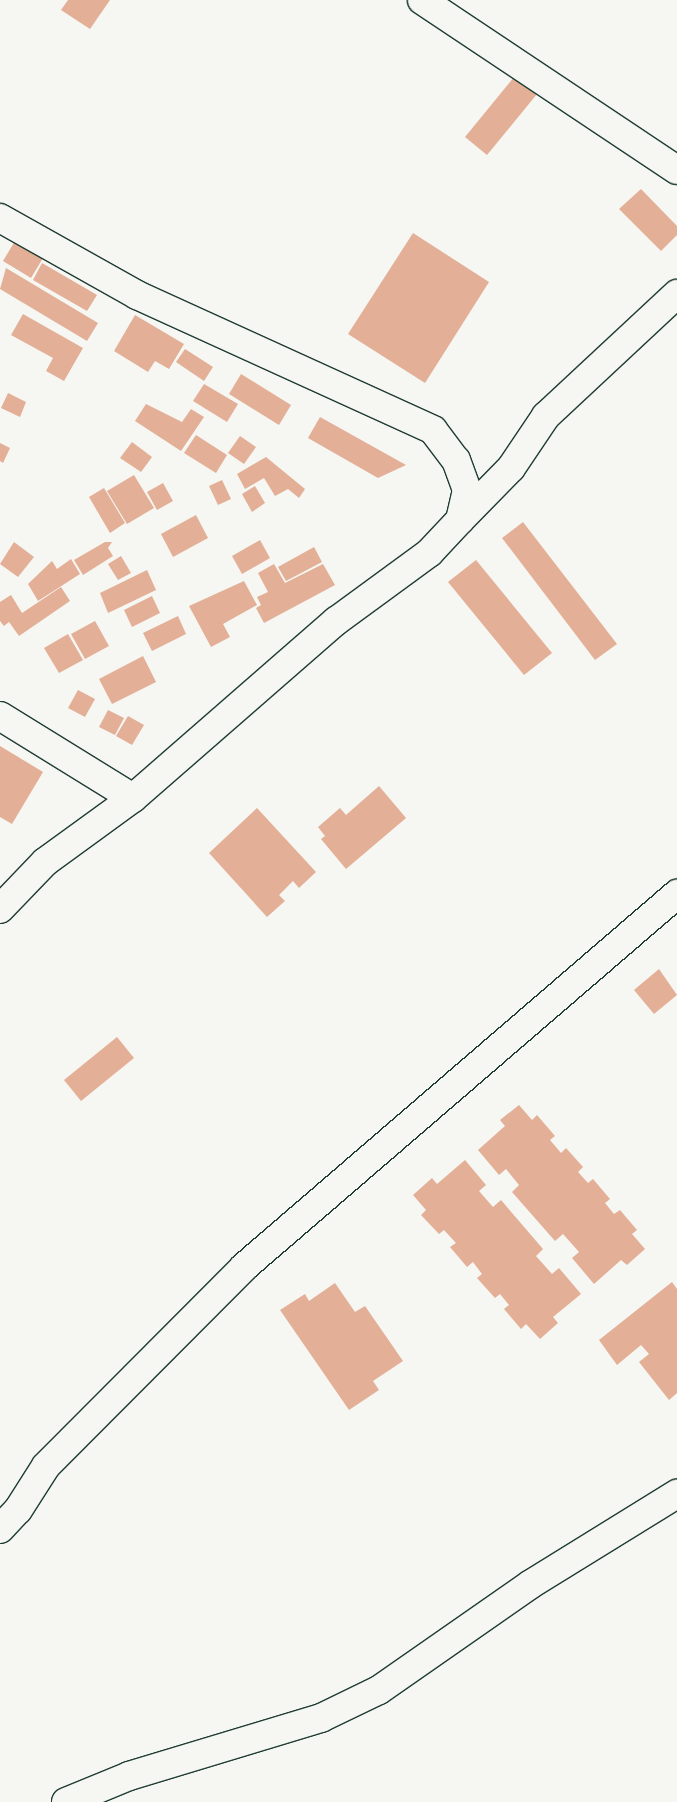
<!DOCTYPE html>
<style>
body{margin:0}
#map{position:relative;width:677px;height:1802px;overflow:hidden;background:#f6f6f2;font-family:"Indie Flower",sans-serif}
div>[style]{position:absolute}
.building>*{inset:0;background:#e3af96}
.roads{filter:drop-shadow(1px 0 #1f3d34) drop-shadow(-1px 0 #1f3d34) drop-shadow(0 1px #1f3d34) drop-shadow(0 -1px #1f3d34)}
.minor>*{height:28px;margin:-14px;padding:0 14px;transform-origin:14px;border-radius:14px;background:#f6f6f2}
span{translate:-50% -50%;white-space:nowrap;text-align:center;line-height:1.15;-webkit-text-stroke:4px #f6f6f2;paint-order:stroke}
</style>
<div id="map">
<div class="building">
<i style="clip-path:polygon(68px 0,110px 0,90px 29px,61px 10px)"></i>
<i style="clip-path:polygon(515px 76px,537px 94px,487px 155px,465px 137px)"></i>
<i style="clip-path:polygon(641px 189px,677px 226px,677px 235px,661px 251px,619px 209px)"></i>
<i style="clip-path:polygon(413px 233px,489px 282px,425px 383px,348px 334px)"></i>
<i style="clip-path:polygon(15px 241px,43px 258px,31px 278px,3px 261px)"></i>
<i style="clip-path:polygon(42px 263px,97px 295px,87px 311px,33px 280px)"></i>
<i style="clip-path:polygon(6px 268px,98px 323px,87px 341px,0 289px)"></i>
<i style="clip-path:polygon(23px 314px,83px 348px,64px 381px,46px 371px,53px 358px,11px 335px)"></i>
<i style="clip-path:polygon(135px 315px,184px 344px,169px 369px,155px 361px,148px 372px,114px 351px)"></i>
<i style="clip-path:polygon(185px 349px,213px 367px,204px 381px,176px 362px)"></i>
<i style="clip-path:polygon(241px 374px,291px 405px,279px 425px,229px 394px)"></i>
<i style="clip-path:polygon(204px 384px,238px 404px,227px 422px,193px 401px)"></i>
<i style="clip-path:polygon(8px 393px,26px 402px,20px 417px,1px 408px)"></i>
<i style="clip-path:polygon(146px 404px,182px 422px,191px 409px,204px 417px,181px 451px,135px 421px)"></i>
<i style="clip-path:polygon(320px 417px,406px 465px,378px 478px,308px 438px)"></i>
<i style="clip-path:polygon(196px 435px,227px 455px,216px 473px,184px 453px)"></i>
<i style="clip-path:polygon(240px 436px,256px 447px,244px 464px,228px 453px)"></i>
<i style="clip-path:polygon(132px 442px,152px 457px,141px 472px,120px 458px)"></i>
<i style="clip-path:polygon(0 443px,10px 448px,3px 463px,0 461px)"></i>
<i style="clip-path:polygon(266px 457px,305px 489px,299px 498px,288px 489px,275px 496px,264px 478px,245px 489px,237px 474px)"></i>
<i style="clip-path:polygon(134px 475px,154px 508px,127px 524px,107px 491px)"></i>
<i style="clip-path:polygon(222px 480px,231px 499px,218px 505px,209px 486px)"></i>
<i style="clip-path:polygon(163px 483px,173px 501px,157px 510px,147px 492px)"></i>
<i style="clip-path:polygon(255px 486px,265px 503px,252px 512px,242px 494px)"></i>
<i style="clip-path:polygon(104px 488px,125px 523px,110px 533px,89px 497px)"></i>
<i style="clip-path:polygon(196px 515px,208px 538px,173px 557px,161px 534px)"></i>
<i style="clip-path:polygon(523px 522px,617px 644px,595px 660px,502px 538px)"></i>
<i style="clip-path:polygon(260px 540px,270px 558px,242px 574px,232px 556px)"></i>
<i style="clip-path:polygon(14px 542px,34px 557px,18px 577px,0 564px)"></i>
<i style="clip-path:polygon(105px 542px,112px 542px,108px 548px,113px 556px,83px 575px,74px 560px)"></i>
<i style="clip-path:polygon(314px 547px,322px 562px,286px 581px,278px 567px)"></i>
<i style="clip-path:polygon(121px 556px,131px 573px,118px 580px,108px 564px)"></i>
<i style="clip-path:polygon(71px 559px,80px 574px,38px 601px,28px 584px,52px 561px,57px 569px)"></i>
<i style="clip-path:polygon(476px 560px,552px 653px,524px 675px,448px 582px)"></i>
<i style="clip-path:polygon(274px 564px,285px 583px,323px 564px,335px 585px,264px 623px,256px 608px,261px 605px,257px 597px,268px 592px,258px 573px)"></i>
<i style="clip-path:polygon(147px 570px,156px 590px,108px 613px,100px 593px)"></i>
<i style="clip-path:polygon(244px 581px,257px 605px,223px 624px,230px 637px,211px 647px,189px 606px)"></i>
<i style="clip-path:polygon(61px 587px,70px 601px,19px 636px,9px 622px,4px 626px,0 621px,0 602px,11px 595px,22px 613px)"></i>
<i style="clip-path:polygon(152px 596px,160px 613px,132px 627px,124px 610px)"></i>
<i style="clip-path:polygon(178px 616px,186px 634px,152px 651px,143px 633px)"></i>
<i style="clip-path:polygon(95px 621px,109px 646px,85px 659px,71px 634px)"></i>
<i style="clip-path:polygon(68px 634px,83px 660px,59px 673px,44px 648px)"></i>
<i style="clip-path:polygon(143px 656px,156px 682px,112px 704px,99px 679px)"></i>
<i style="clip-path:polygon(78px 690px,95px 699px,85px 717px,68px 708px)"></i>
<i style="clip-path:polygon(108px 710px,124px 718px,115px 735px,99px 727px)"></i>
<i style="clip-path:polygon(128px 716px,144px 725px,132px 745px,116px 736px)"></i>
<i style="clip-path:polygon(0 746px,43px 772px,12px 824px,0 817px)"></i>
<i style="clip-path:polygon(379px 786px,406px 818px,346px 869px,321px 839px,325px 836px,318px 827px,340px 808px,346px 815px)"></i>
<i style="clip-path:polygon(257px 808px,316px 872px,299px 888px,293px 881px,279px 895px,285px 901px,267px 917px,209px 853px)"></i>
<i style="clip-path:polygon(659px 969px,677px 995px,654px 1014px,634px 990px)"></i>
<i style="clip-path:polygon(117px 1037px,134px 1058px,81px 1101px,64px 1080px)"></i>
<i style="clip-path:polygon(519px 1105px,532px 1120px,537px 1115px,555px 1136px,550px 1140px,561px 1153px,566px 1148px,583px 1167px,578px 1172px,588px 1183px,593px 1179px,610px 1199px,605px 1203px,614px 1214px,620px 1210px,637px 1230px,632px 1234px,645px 1249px,627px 1265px,621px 1260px,594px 1284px,572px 1258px,579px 1252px,563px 1234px,555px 1241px,512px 1192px,519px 1185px,506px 1169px,499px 1175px,478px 1150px,505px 1126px,500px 1120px)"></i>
<i style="clip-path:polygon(465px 1160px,486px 1185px,479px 1191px,493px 1207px,501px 1200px,543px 1249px,536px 1256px,552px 1274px,559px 1268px,581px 1294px,553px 1317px,558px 1323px,540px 1339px,526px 1324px,521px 1329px,504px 1309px,509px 1305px,500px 1294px,495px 1298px,477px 1278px,482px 1274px,473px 1262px,467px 1267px,450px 1247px,456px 1243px,444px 1230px,439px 1234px,421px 1215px,426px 1210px,413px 1195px,432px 1178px,437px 1184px)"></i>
<i style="clip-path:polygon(672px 1282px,677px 1289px,677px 1393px,669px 1400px,639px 1362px,649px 1354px,641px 1345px,617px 1365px,599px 1340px)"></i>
<i style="clip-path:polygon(335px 1283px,355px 1312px,365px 1306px,403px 1361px,373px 1381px,379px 1390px,349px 1410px,280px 1310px,305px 1294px,309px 1301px)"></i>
</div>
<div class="roads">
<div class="minor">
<i style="left:422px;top:0;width:306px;rotate:33.7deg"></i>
<i style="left:0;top:218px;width:157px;rotate:29.3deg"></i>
<i style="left:137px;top:295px;width:325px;rotate:24.5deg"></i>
<i style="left:433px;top:430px;width:38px;rotate:53deg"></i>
<i style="left:456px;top:460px;width:32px;rotate:70deg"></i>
<i style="left:467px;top:490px;width:31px;rotate:103deg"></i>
<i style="left:460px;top:520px;width:45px;rotate:133.2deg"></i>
<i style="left:429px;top:553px;width:115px;rotate:143.8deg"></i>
<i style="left:336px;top:621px;width:269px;rotate:138.9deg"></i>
<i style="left:133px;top:798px;width:109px;rotate:144deg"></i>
<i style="left:45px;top:862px;width:65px;rotate:133.8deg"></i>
<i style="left:461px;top:519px;width:71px;rotate:-45.6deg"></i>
<i style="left:511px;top:468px;width:63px;rotate:-56.1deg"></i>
<i style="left:546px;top:416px;width:179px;rotate:-43deg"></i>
<i style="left:0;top:716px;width:156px;rotate:31.7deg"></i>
<i style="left:0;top:1529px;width:26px;rotate:-47deg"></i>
<i style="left:18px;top:1510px;width:52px;rotate:-57.5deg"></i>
<i style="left:46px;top:1466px;width:281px;rotate:-45.1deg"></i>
<i style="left:244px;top:1267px;width:572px;rotate:-40.74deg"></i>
<i style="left:66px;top:1802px;width:68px;rotate:-22.4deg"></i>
<i style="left:129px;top:1776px;width:201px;rotate:-16.8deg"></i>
<i style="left:321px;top:1718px;width:64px;rotate:-25.8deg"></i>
<i style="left:379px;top:1690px;width:185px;rotate:-34.9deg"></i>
<i style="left:531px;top:1584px;width:172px;rotate:-31.7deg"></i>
</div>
</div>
</div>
